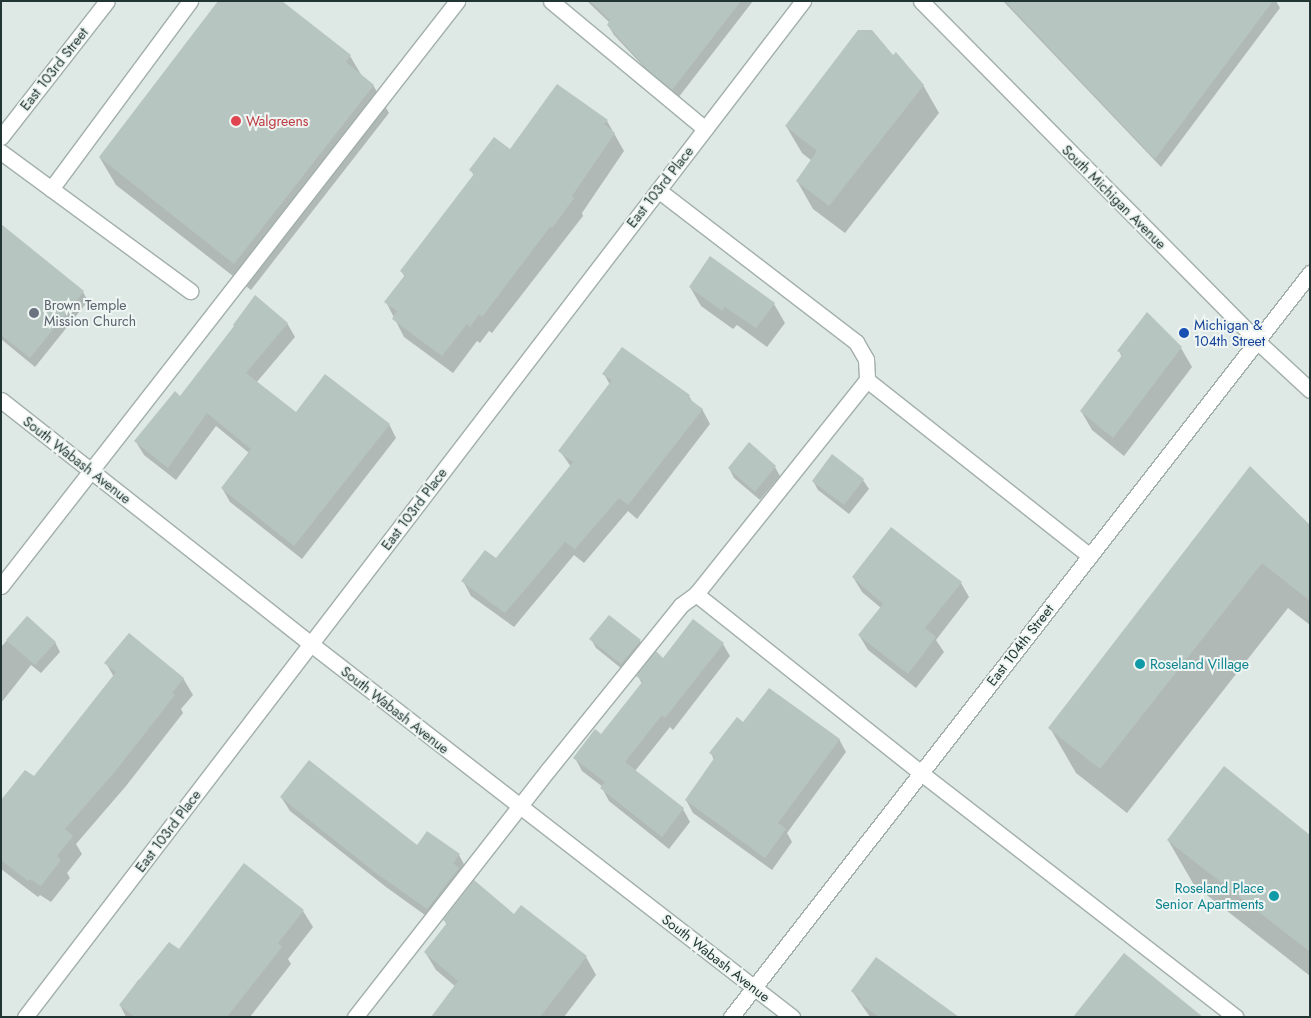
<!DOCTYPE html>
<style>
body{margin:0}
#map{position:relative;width:1311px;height:1018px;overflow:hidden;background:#dee8e4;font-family:Jost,sans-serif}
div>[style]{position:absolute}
.shadow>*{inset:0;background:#0003}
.building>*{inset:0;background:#b7c5c0}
.roads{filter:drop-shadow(1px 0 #a2afab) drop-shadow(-1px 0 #a2afab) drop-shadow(0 1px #a2afab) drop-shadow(0 -1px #a2afab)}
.service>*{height:15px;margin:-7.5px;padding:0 7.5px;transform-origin:7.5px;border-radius:7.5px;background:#fff}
.minor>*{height:15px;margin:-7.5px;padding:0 7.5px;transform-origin:7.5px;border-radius:7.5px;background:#fff}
.secondary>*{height:15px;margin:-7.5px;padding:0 7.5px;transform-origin:7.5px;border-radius:7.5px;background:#fff}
.dots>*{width:14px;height:14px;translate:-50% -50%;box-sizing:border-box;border:2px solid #eef5f2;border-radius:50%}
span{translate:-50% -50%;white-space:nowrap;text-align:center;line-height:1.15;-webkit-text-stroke:4px #eef5f2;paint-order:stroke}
.street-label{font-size:14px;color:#213632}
.health-label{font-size:14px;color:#be3a42}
.left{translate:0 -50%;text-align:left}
.worship-label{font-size:14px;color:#5b616d}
.transit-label{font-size:14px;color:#164399}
.culture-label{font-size:14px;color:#0d838f}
.right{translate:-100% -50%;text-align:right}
.frame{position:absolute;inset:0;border:2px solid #213632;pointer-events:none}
</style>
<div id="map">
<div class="shadow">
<i style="clip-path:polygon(587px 1px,753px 1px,678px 98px,657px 81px,614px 35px,608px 25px,610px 23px)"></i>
<i style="clip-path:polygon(1003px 1px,1276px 1px,1280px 8px,1161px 167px)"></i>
<i style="clip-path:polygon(350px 56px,362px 76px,373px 85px,389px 113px,251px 290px,116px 185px,100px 158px)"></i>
<i style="clip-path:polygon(893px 57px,923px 85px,939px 113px,845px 233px,813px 209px,797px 181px,812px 161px,802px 153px,786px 126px)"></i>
<i style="clip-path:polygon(607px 121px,624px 151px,582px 213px,583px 216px,492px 333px,489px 331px,480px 343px,477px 341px,453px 373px,404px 337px,386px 302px,405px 277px,401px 271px,474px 176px,471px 170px,510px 151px)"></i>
<i style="clip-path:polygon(1px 235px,83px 292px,88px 301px,35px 367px,1px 339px)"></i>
<i style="clip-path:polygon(690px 287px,774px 304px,785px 323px,767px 347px,737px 325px,733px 329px,701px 306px)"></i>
<i style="clip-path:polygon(1147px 314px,1181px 348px,1192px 367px,1124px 456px,1092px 430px,1081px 411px,1122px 357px,1119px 351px)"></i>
<i style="clip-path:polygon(287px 323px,295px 337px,256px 383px,296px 414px,389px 424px,396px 438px,302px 559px,230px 502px,222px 488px,249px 453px,216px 426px,176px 480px,144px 455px,136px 442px,180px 397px,235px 327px)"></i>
<i style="clip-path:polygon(604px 374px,689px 396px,693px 403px,702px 409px,710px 424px,637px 519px,628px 511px,584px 563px,574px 555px,514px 627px,471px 596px,463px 581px,496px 560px,571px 467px,560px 451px,610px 385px)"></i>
<i style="clip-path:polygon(775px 467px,780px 476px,760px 500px,734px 478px,729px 468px)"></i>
<i style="clip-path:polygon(1250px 468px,1310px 526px,1310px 625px,1288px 608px,1127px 813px,1076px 773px,1050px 728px)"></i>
<i style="clip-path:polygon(863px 480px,869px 489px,849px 514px,818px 490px,813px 481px)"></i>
<i style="clip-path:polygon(853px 577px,961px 583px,969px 597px,936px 640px,944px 652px,916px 688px,868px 650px,859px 635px,881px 608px,862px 592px)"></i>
<i style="clip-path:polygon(28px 617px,55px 642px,60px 652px,41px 673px,31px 665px,1px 703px,1px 647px)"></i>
<i style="clip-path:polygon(591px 639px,640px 641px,645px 650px,627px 673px,596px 648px)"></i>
<i style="clip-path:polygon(723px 644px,730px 656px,673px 730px,670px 727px,635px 771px,683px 809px,690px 822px,669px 849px,609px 801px,602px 788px,603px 787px,582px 771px,575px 758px,601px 736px,642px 684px,638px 676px,664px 659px)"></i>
<i style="clip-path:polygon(106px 663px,183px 678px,193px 695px,181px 709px,183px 713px,126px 786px,76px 844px,82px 854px,67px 873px,70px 878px,51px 902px,40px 895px,38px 897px,1px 869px,1px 801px,34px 778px,114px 677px)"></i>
<i style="clip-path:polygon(743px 724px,839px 739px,846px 752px,787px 833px,792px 842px,772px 870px,693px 813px,686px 800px,714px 760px,711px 753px)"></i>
<i style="clip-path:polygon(281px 797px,417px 847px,459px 855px,467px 870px,436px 923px,386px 887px,290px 811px)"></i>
<i style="clip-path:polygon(1310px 836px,1310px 976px,1194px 885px,1168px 840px)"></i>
<i style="clip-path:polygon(303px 911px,313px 927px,288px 959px,291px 964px,250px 1017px,126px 1017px,120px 1005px,139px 979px,140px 980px,179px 951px)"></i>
<i style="clip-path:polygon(514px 916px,586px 957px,596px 975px,564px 1017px,511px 1017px,456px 987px,436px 970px,425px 952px,447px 925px,444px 920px)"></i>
<i style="clip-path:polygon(852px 991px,956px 1017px,870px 1017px)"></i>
</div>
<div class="building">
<i style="clip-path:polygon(218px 1px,282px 1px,351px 55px,346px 62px,374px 85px,234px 264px,99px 157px)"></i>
<i style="clip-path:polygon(590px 1px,741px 1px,672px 90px,650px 72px,607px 25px,610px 20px)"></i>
<i style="clip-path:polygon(1005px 1px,1273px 1px,1155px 159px)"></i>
<i style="clip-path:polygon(858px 30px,872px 30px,893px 55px,896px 52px,924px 85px,829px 206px,796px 181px,817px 151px,785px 126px)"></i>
<i style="clip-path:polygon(557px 84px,608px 120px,604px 124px,615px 133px,572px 196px,574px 198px,552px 228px,550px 227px,482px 317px,479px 314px,470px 327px,467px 324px,442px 356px,392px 319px,397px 311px,384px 302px,405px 275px,400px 271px,474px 174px,469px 170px,494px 137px,510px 149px)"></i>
<i style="clip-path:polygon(1px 224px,84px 291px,30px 358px,1px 335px)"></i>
<i style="clip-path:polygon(710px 256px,775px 303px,756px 328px,725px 307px,722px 311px,689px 287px)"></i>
<i style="clip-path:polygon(255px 295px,288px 323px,246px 373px,296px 412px,325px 374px,390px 424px,294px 546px,221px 488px,251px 449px,207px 413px,168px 468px,134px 441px,175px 391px,180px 396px,234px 326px,233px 325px)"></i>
<i style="clip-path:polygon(1147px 312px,1182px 347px,1113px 438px,1080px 411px,1123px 354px,1117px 351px)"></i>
<i style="clip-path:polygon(622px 347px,690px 395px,688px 398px,703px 409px,628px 505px,619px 498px,575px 549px,565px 542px,505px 613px,461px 581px,485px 550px,496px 558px,573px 462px,558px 451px,612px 380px,602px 374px)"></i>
<i style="clip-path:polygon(749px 442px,776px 466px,755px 492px,728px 468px)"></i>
<i style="clip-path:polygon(832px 454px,864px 479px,844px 505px,812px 481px)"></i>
<i style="clip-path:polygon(1250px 466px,1310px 525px,1310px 601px,1262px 563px,1100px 769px,1048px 728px)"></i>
<i style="clip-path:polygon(891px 527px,962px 582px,925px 628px,936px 637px,908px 674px,858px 635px,883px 604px,852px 577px)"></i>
<i style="clip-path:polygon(609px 615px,641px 640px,621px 664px,589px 639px)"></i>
<i style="clip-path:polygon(27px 616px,56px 642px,35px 665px,6px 640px)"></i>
<i style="clip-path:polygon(693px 619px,724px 643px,665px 718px,662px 715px,625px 762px,684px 808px,662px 837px,600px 788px,605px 782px,573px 758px,595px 729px,601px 734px,643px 681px,636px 676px,656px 651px,663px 658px)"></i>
<i style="clip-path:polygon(129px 633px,184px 678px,172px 693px,175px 695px,117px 769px,65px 829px,73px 836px,57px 856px,61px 860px,41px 886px,30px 879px,28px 881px,1px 860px,1px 800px,25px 770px,34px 776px,116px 672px,104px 663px)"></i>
<i style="clip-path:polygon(769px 688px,840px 739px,778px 823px,786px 829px,765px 858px,685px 800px,715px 757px,709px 753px,737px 717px,743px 722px)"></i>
<i style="clip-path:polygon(309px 760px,417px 845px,427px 831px,460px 854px,453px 863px,459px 868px,427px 909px,376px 873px,280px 797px)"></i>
<i style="clip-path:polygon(1224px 766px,1310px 835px,1310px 952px,1167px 840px)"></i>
<i style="clip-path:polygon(244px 863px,304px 910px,278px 943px,282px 947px,227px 1017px,135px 1017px,119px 1005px,169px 942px,179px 949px)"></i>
<i style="clip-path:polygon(474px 880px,514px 914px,521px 905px,587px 956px,540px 1017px,431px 1017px,458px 981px,424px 952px,447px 923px,443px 920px)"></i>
<i style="clip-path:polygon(1124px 953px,1203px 1017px,1073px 1017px)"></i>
<i style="clip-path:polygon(876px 957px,959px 1017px,879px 1017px,859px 1002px,861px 999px,851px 991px)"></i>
</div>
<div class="roads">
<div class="service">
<i style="left:551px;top:1px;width:200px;rotate:39.7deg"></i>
<i style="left:1px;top:152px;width:235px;rotate:36.3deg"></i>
<i style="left:51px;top:189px;width:234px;rotate:-53.5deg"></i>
<i style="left:658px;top:190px;width:250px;rotate:37.5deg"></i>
<i style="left:856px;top:342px;width:20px;rotate:60deg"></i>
<i style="left:866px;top:359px;width:21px;rotate:87deg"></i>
<i style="left:867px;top:380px;width:284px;rotate:38.3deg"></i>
<i style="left:1px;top:586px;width:742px;rotate:-52.06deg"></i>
<i style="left:696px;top:594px;width:288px;rotate:38.5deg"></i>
<i style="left:921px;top:773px;width:398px;rotate:37.8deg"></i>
<i style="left:355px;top:1017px;width:313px;rotate:-52deg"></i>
<i style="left:548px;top:770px;width:212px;rotate:-51.1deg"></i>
<i style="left:681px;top:605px;width:19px;rotate:-36deg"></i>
<i style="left:696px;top:594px;width:274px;rotate:-51.4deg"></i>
</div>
<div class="minor">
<i style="left:1px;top:400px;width:395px;rotate:38.2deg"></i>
<i style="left:311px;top:644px;width:609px;rotate:37.79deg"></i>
<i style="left:25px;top:1017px;width:1280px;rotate:-52.56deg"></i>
<i style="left:731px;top:1017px;width:943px;rotate:-52.11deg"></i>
</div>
<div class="secondary">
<i style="left:921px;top:1px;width:478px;rotate:45.3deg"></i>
<i style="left:1257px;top:341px;width:72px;rotate:42.8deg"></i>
<i style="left:1px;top:137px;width:172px;rotate:-52.1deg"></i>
</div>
</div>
<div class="dots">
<i style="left:236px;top:121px;background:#e0444e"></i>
<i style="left:34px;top:313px;background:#6b7280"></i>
<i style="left:1184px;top:333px;background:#1a4fb4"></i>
<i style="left:1140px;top:664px;background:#0f9aa8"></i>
<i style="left:1274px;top:896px;background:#0f9aa8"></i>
</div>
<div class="street-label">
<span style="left:54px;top:69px;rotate:-52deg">East 103rd Street</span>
<span style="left:660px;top:187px;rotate:-52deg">East 103rd Place</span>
<span style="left:1114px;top:197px;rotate:45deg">South Michigan Avenue</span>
<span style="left:77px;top:460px;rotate:38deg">South Wabash Avenue</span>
<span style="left:414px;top:509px;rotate:-53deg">East 103rd Place</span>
<span style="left:1020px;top:645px;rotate:-52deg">East 104th Street</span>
<span style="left:395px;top:710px;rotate:38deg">South Wabash Avenue</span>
<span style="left:168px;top:831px;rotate:-53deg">East 103rd Place</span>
<span style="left:716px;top:958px;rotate:38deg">South Wabash Avenue</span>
</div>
<div class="health-label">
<span class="left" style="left:246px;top:121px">Walgreens</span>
</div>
<div class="worship-label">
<span class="left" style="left:44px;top:313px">Brown Temple<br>Mission Church</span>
</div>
<div class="transit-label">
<span class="left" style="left:1194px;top:333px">Michigan &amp;<br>104th Street</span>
</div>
<div class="culture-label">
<span class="left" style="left:1150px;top:664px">Roseland Village</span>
<span class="right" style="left:1264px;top:896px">Roseland Place<br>Senior Apartments</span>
</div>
<div class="frame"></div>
</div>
